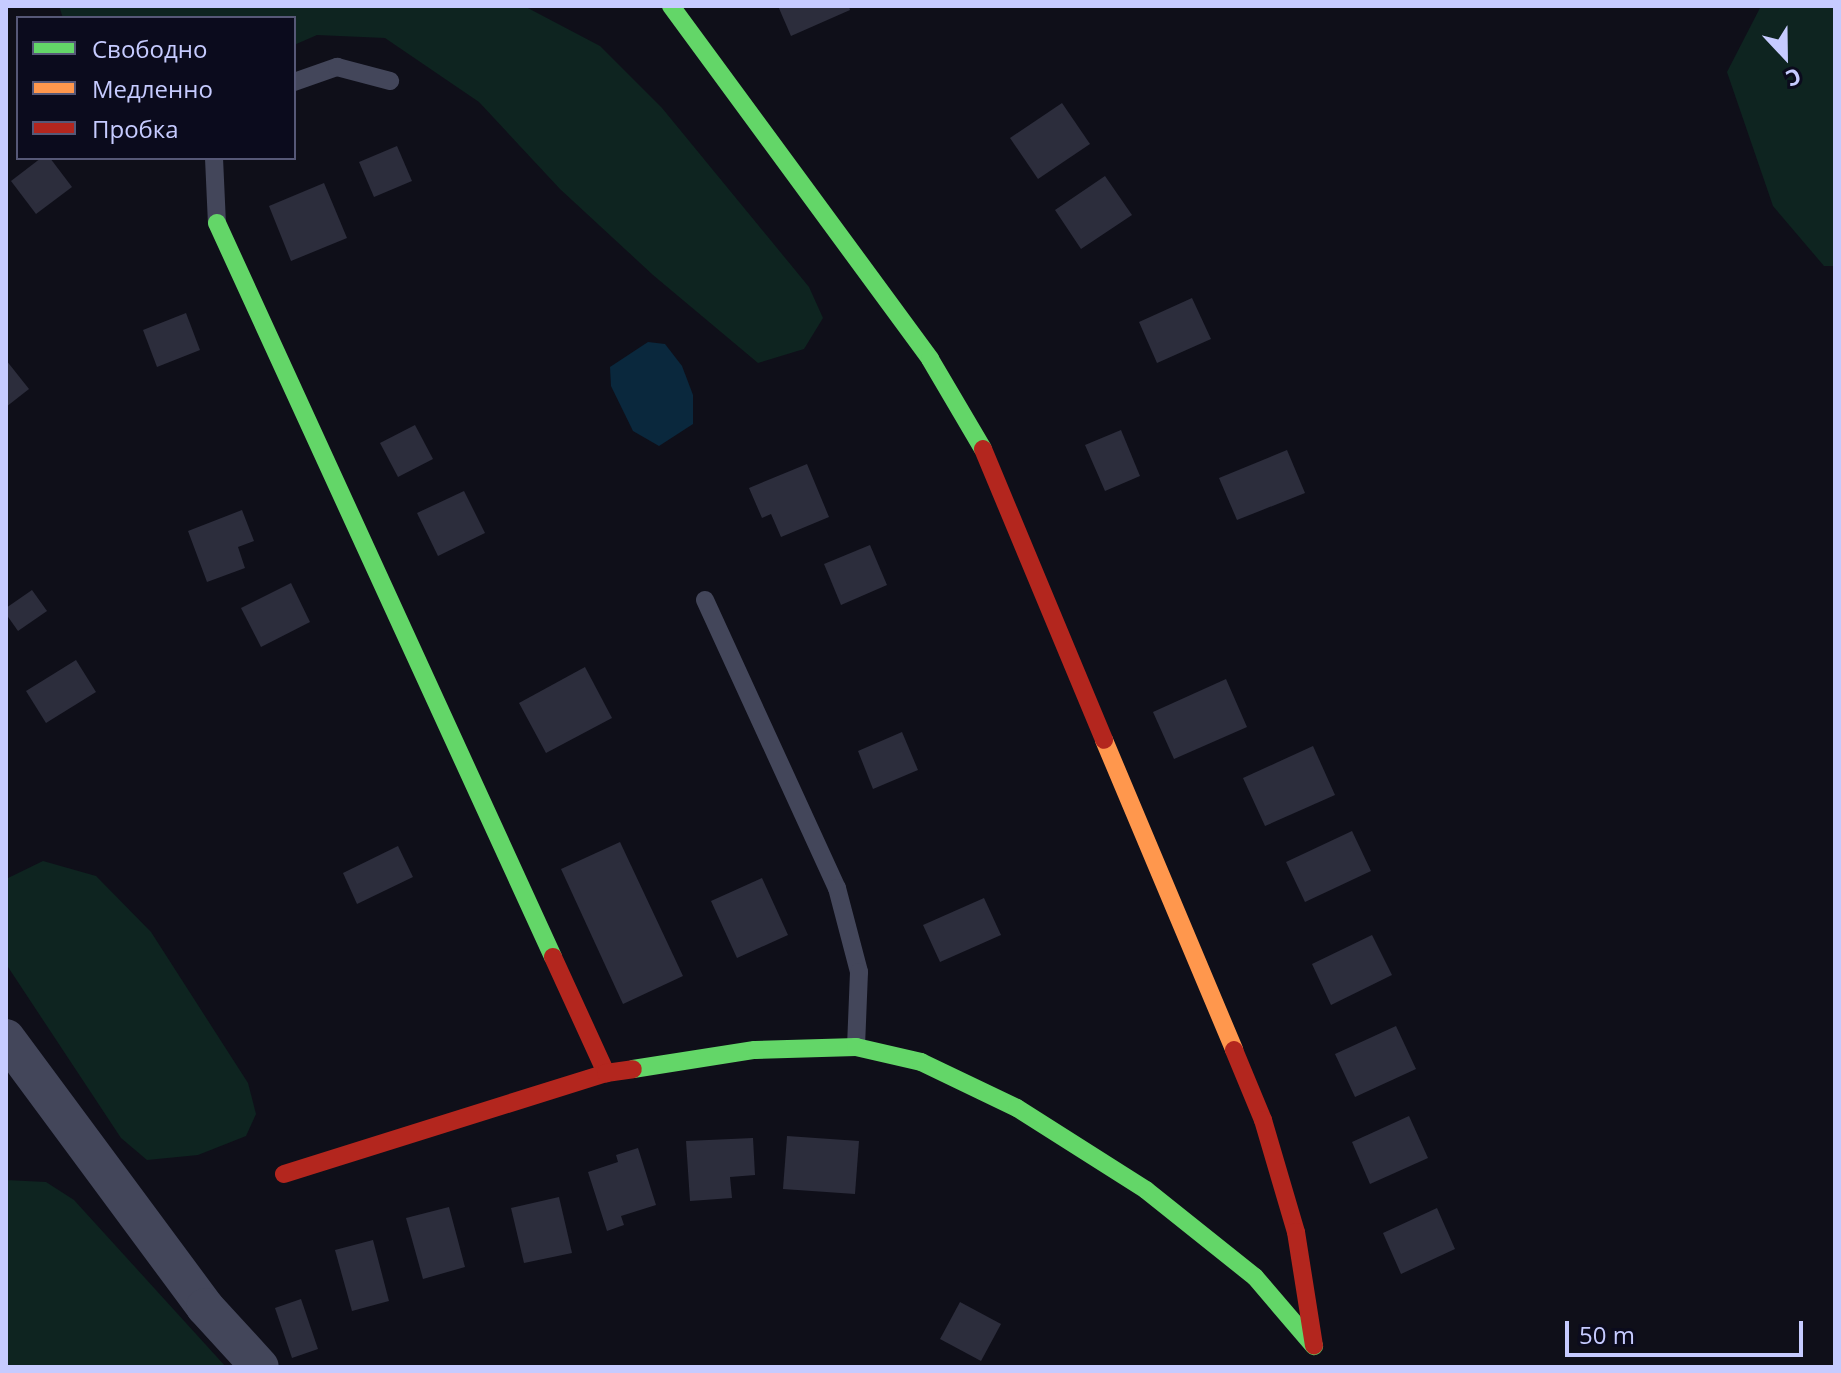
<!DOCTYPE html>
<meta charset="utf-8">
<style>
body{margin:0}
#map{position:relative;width:1841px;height:1373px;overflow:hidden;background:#0f0f19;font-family:"Open Sans",sans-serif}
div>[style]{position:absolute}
.green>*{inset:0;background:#0e2420}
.water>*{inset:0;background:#0a283d}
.building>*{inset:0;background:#2c2d3c}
.lane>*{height:18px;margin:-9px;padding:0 9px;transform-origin:9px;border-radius:9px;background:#43465a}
.street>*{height:38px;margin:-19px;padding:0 19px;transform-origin:19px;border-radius:19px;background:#43465a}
.fast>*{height:18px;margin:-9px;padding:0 9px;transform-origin:9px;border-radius:9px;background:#63d668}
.slow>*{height:18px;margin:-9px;padding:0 9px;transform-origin:9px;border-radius:9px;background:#ff974d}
.jam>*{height:18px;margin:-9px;padding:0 9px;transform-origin:9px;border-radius:9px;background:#b3261e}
span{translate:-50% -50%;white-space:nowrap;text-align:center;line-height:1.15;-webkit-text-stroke:6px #0b0b1d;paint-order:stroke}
.frame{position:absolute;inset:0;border:8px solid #c6cbff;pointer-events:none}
.legend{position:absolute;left:16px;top:16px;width:280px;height:144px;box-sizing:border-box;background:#0b0b1d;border:2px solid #565877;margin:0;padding:10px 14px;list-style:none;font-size:24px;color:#c6cbff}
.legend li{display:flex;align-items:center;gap:16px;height:40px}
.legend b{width:40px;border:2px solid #565877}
.north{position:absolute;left:1745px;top:16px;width:80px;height:80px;-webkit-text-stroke:6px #0b0b1d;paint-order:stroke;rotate:158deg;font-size:22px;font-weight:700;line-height:32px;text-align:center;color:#c6cbff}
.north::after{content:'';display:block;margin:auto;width:28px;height:36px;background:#c6cbff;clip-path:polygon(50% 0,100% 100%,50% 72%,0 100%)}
.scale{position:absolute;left:1565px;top:1321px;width:238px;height:36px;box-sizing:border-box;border:4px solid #c6cbff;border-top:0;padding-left:10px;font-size:24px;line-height:28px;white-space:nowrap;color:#c6cbff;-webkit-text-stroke:6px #0b0b1d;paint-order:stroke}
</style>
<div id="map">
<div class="green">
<i style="clip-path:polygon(59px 6px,524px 6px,600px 46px,662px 108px,809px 287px,823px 318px,804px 349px,758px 363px,653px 275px,560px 189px,479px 102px,385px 38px,317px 35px,294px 45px,294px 18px,63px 18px)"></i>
<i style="clip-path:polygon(1761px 6px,1835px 6px,1835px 266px,1824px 266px,1773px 206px,1727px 72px)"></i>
<i style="clip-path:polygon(43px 861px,96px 876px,151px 932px,248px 1083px,256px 1114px,246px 1136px,198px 1155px,147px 1160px,121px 1138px,6px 964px,6px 879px)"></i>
<i style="clip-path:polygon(6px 1180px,46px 1182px,74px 1200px,226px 1367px,6px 1367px)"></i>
</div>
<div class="water">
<i style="clip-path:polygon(648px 342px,665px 344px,682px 366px,693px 395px,693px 424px,659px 446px,633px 431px,611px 386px,610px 367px)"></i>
</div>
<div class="building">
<i style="clip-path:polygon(778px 6px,849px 6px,850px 10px,791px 36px)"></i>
<i style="clip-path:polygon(1062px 103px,1090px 144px,1038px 179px,1010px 138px)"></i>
<i style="clip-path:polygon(397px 146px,412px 181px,374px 197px,359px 162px)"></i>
<i style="clip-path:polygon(41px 158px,50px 158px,72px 187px,36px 214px,11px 181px)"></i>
<i style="clip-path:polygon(1105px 176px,1132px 215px,1081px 249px,1055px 210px)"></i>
<i style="clip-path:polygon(324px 183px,347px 238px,291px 261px,269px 206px)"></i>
<i style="clip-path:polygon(1192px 298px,1211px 339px,1157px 363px,1139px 322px)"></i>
<i style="clip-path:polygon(186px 313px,200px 350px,157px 367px,143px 330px)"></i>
<i style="clip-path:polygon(6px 360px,29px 389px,6px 407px)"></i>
<i style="clip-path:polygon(415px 425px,433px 459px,398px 477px,380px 443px)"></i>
<i style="clip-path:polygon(1121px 430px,1140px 476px,1105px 491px,1085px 445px)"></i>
<i style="clip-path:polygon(1287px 450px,1305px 493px,1237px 520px,1219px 478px)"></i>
<i style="clip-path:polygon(807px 464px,829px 517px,781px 537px,771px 514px,762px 518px,749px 488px)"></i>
<i style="clip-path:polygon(464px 491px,485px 533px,438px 556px,417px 513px)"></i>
<i style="clip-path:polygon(242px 510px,254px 541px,238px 547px,245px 568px,207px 582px,188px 531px)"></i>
<i style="clip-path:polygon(870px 545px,887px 585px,841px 605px,824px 564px)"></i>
<i style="clip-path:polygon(291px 583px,310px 622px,261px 647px,241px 608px)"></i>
<i style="clip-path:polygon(32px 590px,47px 611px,18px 631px,6px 614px,6px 608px)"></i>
<i style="clip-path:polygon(76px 660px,96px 692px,46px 723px,26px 691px)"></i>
<i style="clip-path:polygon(585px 667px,612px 718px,546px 753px,519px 703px)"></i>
<i style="clip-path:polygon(1226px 679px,1247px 727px,1174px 759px,1153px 712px)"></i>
<i style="clip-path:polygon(902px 732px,918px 770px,873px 789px,858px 751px)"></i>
<i style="clip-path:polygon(1313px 746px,1335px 795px,1265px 826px,1243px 778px)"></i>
<i style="clip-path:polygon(1352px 831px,1371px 871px,1305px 902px,1286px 862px)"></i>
<i style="clip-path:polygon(620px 842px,683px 976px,623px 1004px,561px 869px)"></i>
<i style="clip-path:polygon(398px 846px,413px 877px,357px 904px,343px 873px)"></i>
<i style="clip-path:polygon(762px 878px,788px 935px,737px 958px,711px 901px)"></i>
<i style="clip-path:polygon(984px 898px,1001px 935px,940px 962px,923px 925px)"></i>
<i style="clip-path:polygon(1372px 935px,1392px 975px,1331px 1005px,1312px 964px)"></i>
<i style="clip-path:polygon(1396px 1026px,1416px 1069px,1355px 1097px,1335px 1054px)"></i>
<i style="clip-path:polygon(1409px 1116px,1428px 1158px,1370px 1184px,1352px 1142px)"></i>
<i style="clip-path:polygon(787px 1136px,859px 1141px,855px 1194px,783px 1189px)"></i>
<i style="clip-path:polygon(753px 1138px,755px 1175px,730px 1177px,732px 1198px,690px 1201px,686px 1141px)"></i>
<i style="clip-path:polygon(638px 1148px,656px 1205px,621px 1216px,624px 1225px,607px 1231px,588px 1172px,618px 1162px,616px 1155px)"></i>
<i style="clip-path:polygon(559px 1197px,572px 1253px,524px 1263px,511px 1208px)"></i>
<i style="clip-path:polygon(449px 1207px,465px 1267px,423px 1279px,406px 1218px)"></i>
<i style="clip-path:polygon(1437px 1208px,1455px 1249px,1401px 1274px,1383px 1233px)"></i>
<i style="clip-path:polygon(373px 1240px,389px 1301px,352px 1311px,335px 1250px)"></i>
<i style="clip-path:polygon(301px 1299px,318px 1349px,292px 1358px,275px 1308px)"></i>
<i style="clip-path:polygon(960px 1302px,1001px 1324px,981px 1361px,940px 1339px)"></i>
</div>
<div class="lane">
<i style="left:294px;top:82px;width:46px;rotate:-19.2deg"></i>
<i style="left:337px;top:67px;width:55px;rotate:14.8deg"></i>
<i style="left:214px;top:158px;width:65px;rotate:87.4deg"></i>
<i style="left:705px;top:600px;width:317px;rotate:65.4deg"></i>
<i style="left:837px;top:888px;width:87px;rotate:75.3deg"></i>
<i style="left:859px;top:972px;width:75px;rotate:92.3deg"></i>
</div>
<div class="street">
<i style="left:6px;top:1038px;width:335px;rotate:53.5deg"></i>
<i style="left:205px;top:1307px;width:81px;rotate:47.5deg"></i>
</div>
<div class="fast">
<i style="left:671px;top:6px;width:438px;rotate:53.7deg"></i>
<i style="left:930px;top:359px;width:104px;rotate:59.5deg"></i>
<i style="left:217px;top:223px;width:807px;rotate:65.4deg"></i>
<i style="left:633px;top:1069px;width:123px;rotate:-8.9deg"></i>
<i style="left:755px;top:1050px;width:101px;rotate:-1.7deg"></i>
<i style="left:856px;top:1047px;width:67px;rotate:13deg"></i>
<i style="left:921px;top:1062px;width:106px;rotate:25.6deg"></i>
<i style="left:1017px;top:1108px;width:153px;rotate:32.4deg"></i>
<i style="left:1146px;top:1190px;width:139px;rotate:38.6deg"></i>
<i style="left:1255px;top:1277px;width:91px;rotate:49.5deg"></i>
</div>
<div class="slow">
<i style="left:1104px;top:740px;width:336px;rotate:67.2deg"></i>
</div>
<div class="jam">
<i style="left:983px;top:449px;width:315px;rotate:67.4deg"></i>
<i style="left:553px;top:957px;width:128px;rotate:65.4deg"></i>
<i style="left:1234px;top:1050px;width:76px;rotate:67.5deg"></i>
<i style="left:1263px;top:1120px;width:117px;rotate:73.6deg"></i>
<i style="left:1296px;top:1232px;width:115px;rotate:81deg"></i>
<i style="left:284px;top:1174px;width:337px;rotate:-17.4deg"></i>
<i style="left:606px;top:1073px;width:27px;rotate:-8deg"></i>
</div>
<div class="frame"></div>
<ul class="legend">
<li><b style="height:10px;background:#63d668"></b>Свободно</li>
<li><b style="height:10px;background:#ff974d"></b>Медленно</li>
<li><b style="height:10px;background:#b3261e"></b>Пробка</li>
</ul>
<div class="north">С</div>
<div class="scale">50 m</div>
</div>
